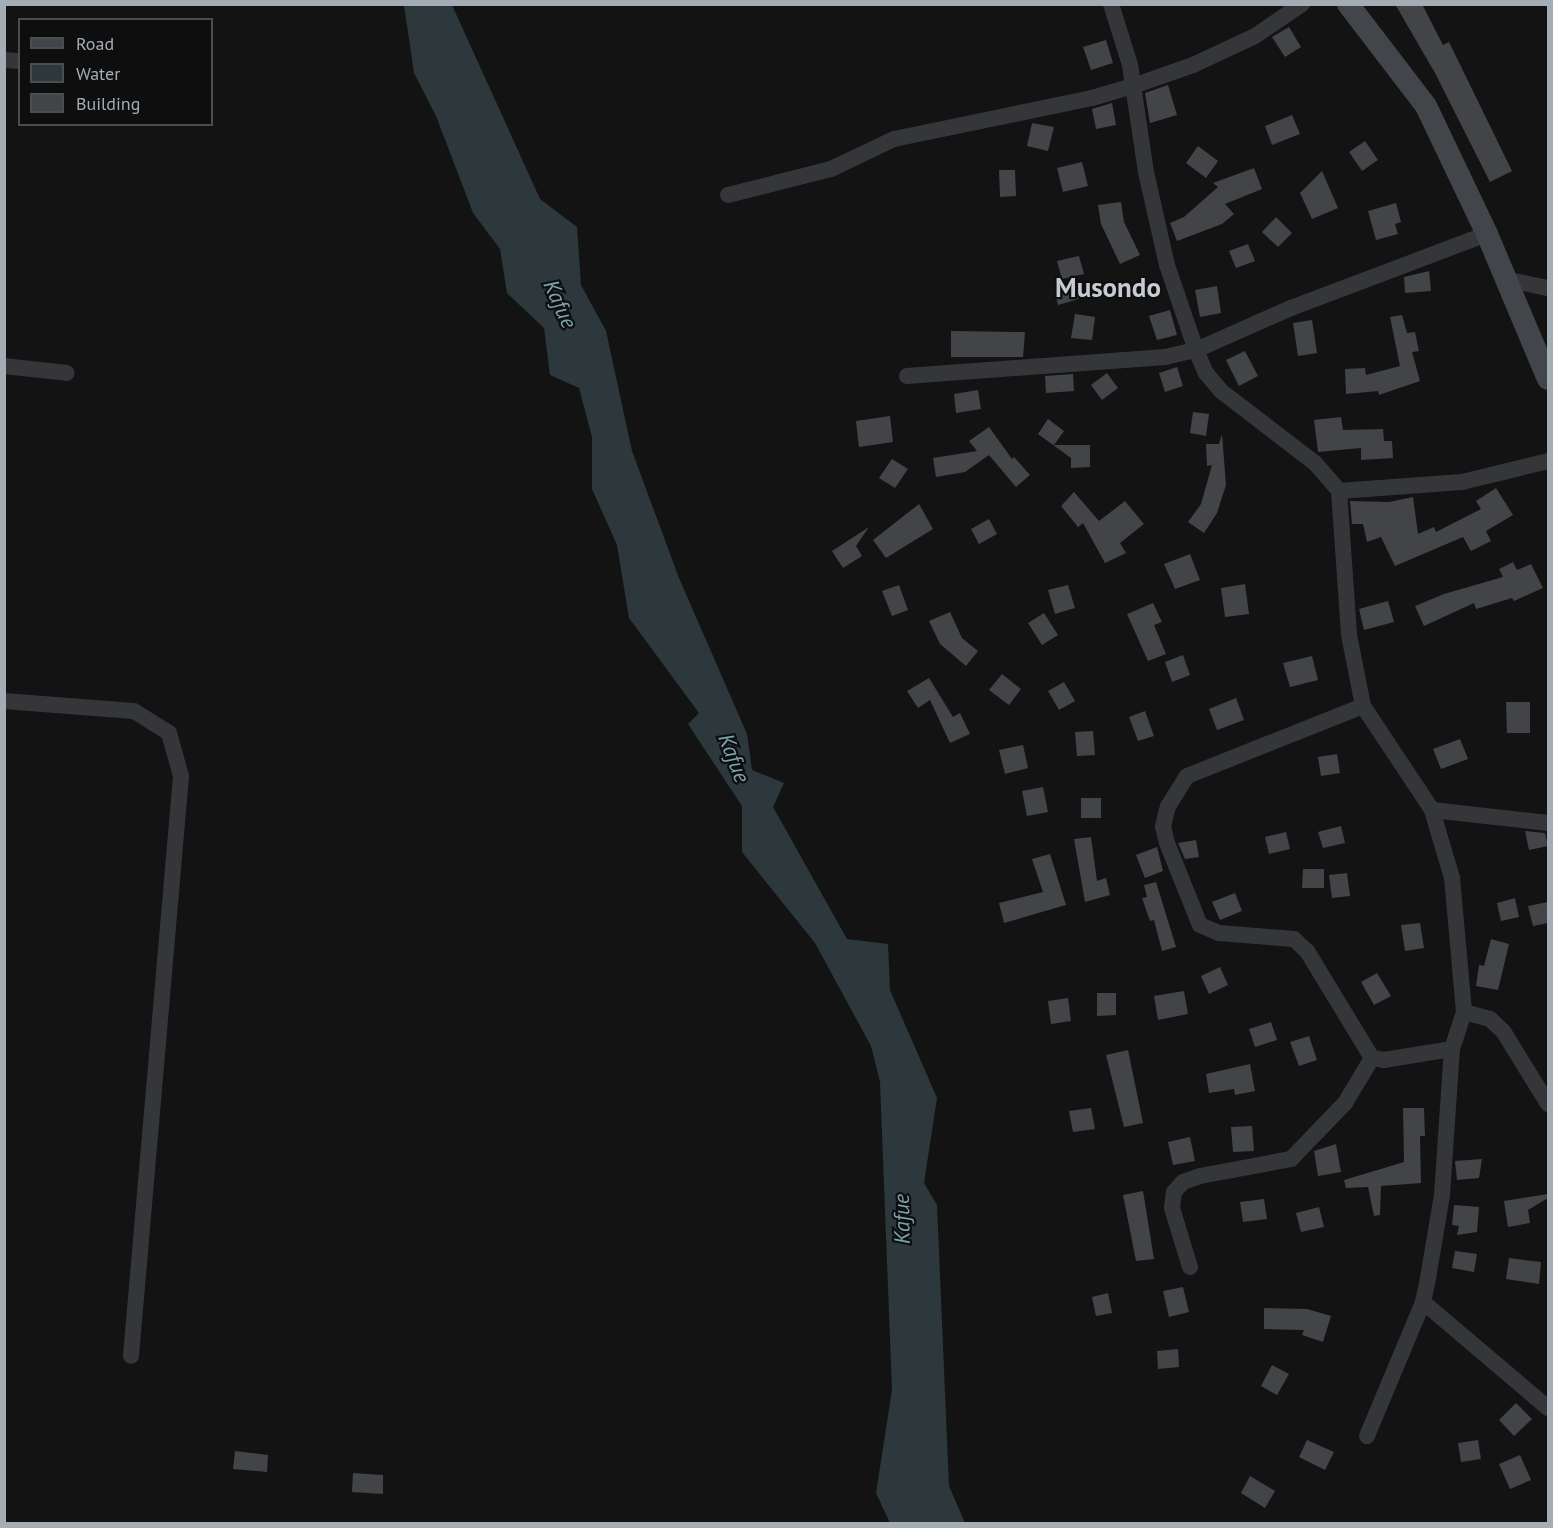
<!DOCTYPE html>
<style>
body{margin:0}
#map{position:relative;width:1553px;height:1528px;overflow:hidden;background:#131314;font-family:"PT Sans",sans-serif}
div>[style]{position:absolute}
.water>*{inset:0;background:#2c383c}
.building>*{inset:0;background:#424447}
.street>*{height:16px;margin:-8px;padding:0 8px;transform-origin:8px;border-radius:8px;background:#343639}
.secondary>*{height:22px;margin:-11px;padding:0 11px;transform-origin:11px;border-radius:11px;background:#424549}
span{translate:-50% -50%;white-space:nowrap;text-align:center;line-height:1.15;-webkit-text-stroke:4.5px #0e0e0f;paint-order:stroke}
.water-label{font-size:22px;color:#7ba3af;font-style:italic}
.district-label{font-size:27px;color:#c5cbd1;font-weight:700}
.frame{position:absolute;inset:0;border:6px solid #a4adb4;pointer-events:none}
.legend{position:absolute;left:18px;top:18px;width:195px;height:108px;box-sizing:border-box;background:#0e0e0f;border:2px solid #4a4e51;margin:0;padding:8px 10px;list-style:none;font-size:18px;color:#a4adb4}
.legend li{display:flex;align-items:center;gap:12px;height:30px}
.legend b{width:30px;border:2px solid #4a4e51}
</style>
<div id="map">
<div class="water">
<i style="clip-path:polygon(404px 5px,452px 5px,540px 199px,577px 227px,581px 285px,606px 331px,632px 451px,679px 578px,747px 734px,752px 770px,784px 783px,773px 807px,847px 939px,888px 944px,890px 990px,937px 1098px,924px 1183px,937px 1205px,949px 1486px,965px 1523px,890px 1523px,876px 1493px,892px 1390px,880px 1082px,871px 1046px,815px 943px,742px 852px,742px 806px,688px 724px,699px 713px,629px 618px,617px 545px,592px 489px,592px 437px,579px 388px,550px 375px,544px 328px,507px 293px,500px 249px,473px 213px,436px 116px,414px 73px)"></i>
</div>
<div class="building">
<i style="clip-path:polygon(1395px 4px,1422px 4px,1443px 45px,1449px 42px,1512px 171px,1490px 182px,1435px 73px)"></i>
<i style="clip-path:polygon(1289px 27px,1301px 47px,1285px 57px,1272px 37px)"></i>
<i style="clip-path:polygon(1106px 40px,1113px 63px,1091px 70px,1083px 47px)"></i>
<i style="clip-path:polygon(1168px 85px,1177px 115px,1150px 123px,1145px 93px)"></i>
<i style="clip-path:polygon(1112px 103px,1116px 125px,1096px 129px,1092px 109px)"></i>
<i style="clip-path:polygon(1292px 115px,1300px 134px,1272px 145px,1265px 126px)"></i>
<i style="clip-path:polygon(1032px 123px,1054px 127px,1048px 151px,1027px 146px)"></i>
<i style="clip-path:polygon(1365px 141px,1378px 160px,1362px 171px,1349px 152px)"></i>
<i style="clip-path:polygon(1198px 146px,1218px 161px,1206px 178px,1186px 163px)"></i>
<i style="clip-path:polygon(1082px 162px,1088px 186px,1063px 192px,1057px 168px)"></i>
<i style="clip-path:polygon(1254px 168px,1262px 189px,1225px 204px,1234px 214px,1222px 224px,1177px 241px,1170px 223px,1184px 217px,1218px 187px,1213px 183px)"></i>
<i style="clip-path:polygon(999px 170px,1015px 170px,1016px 196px,1000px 197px)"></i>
<i style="clip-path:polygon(1322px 171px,1338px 208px,1312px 219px,1300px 193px)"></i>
<i style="clip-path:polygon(1121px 202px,1124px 222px,1140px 255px,1120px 264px,1101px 224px,1098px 205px)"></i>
<i style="clip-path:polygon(1396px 203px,1401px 222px,1395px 224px,1398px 234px,1376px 240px,1368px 211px)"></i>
<i style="clip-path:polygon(1276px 217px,1292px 233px,1278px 247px,1262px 232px)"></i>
<i style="clip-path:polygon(1248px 244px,1255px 261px,1236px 268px,1229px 251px)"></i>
<i style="clip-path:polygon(1079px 256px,1084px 274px,1062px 279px,1057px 261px)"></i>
<i style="clip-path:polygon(1429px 271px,1431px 291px,1405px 293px,1404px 277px)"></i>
<i style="clip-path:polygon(1074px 284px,1079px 299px,1058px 305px,1054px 290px)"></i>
<i style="clip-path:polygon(1217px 286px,1221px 313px,1200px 317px,1195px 290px)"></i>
<i style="clip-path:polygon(1170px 310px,1177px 335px,1157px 340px,1149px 316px)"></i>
<i style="clip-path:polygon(1075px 314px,1095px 317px,1092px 340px,1071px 338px)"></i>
<i style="clip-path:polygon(1402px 315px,1407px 333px,1415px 332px,1419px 351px,1412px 352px,1420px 381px,1379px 395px,1378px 391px,1346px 394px,1345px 369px,1365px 368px,1366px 375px,1400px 366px,1390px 317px)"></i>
<i style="clip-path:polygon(1312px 320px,1317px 353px,1298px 356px,1293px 323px)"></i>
<i style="clip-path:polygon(951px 331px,1025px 332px,1023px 357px,951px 357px)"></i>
<i style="clip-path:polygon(1245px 351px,1258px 376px,1239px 386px,1226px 360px)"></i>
<i style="clip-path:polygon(1177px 367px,1183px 386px,1165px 392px,1159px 373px)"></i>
<i style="clip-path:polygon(1107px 373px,1118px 388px,1102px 400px,1091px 385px)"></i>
<i style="clip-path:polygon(1073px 374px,1074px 391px,1046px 393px,1045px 376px)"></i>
<i style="clip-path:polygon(978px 390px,981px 409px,956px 413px,954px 394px)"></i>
<i style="clip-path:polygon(1193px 412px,1209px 414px,1206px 436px,1190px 433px)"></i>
<i style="clip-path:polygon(890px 416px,893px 442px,859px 447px,856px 421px)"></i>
<i style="clip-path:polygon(1341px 417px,1343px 430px,1383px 429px,1384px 441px,1392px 441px,1393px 458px,1361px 460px,1361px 448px,1318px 452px,1314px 420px)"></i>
<i style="clip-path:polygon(1048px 419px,1064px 431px,1054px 445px,1090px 445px,1090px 467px,1071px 468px,1071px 458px,1038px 434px)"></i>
<i style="clip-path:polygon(989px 427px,1012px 459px,1014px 457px,1030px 475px,1016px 487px,989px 455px,965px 472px,936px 477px,933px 458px,977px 451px,969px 441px)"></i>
<i style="clip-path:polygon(1222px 434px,1226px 485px,1217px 513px,1204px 533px,1188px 522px,1201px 504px,1212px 465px,1207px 466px,1206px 444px,1219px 444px)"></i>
<i style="clip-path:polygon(892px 459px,908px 469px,895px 488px,879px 478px)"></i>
<i style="clip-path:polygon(1496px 488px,1513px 515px,1486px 531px,1491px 541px,1471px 551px,1463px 537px,1395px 566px,1381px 537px,1367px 542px,1363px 524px,1352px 524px,1350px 501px,1389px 502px,1413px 497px,1418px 534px,1434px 527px,1436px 532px,1481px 509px,1476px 501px)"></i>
<i style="clip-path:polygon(1074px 492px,1099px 521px,1125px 501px,1144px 524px,1120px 543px,1126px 553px,1105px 563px,1083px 523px,1078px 527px,1061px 506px)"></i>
<i style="clip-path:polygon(919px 504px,933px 529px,886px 558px,873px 540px)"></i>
<i style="clip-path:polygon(989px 519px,997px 534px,979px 544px,971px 529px)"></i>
<i style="clip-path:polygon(869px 527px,856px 546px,862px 556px,843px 568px,832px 551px)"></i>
<i style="clip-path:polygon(1190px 554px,1200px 580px,1175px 589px,1164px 564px)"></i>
<i style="clip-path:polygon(1513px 562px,1517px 570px,1531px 564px,1543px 588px,1514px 601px,1512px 598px,1476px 609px,1474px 603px,1424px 626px,1415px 606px,1444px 594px,1503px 577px,1499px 569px)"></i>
<i style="clip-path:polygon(1245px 584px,1249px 614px,1225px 617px,1221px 588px)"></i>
<i style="clip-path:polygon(899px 585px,908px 610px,892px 616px,882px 591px)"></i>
<i style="clip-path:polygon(1068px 585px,1075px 608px,1055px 614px,1048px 590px)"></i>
<i style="clip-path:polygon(1388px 601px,1394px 622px,1364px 630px,1359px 609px)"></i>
<i style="clip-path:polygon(1153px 603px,1162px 622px,1154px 625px,1166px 654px,1148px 661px,1127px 614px)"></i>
<i style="clip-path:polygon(950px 612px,962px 638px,978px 651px,966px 666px,940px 644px,929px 621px)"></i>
<i style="clip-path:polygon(1044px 613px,1058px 635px,1042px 645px,1028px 623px)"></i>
<i style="clip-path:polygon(1183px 655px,1190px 675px,1172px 682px,1165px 662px)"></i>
<i style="clip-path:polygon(1312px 656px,1318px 680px,1290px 687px,1283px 663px)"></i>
<i style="clip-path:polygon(1002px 674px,1021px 689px,1009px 705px,989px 690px)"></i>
<i style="clip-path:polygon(929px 678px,953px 717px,960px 713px,970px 734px,950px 743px,930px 700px,918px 708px,907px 691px)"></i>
<i style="clip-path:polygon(1064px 682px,1075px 701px,1059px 710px,1048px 691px)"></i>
<i style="clip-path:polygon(1236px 698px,1244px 720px,1217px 730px,1209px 709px)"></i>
<i style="clip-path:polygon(1506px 702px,1530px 702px,1530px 733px,1507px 733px)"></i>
<i style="clip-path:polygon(1145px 711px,1154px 736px,1138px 741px,1129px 717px)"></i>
<i style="clip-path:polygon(1093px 731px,1095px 755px,1077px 756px,1075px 732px)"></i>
<i style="clip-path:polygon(1460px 739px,1468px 759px,1441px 769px,1433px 749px)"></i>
<i style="clip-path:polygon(1023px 745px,1028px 768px,1005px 774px,999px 750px)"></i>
<i style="clip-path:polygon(1337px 754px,1340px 773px,1321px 776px,1318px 757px)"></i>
<i style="clip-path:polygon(1043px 787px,1048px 812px,1027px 816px,1022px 791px)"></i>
<i style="clip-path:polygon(1081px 798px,1101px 798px,1101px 818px,1081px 818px)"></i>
<i style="clip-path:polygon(1341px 826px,1345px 843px,1323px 848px,1318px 832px)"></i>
<i style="clip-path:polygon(1525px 831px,1545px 833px,1548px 846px,1529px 850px)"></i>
<i style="clip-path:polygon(1286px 832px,1290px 849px,1269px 854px,1265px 837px)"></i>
<i style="clip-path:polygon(1091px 837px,1097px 881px,1106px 878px,1110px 895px,1085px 902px,1074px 839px)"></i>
<i style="clip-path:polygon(1196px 840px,1199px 857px,1185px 859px,1178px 843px)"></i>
<i style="clip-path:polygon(1157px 847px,1163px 871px,1145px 878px,1136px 855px)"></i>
<i style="clip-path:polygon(1050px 854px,1066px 905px,1004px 923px,999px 903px,1043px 892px,1032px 859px)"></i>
<i style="clip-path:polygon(1303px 869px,1324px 869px,1324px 888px,1302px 888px)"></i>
<i style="clip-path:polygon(1347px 873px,1350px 896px,1332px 898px,1329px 875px)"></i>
<i style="clip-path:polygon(1156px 882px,1176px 947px,1162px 951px,1154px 920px,1150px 921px,1142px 898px,1147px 897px,1144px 885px)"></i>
<i style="clip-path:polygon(1235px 893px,1242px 911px,1220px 920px,1212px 902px)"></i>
<i style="clip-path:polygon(1515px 898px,1519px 917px,1501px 921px,1497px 903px)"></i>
<i style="clip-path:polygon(1548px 902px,1548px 923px,1533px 926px,1528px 906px)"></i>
<i style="clip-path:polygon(1420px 923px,1424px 948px,1405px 951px,1401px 925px)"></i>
<i style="clip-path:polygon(1491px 939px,1509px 944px,1498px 990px,1476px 986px,1479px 965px,1484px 966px)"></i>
<i style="clip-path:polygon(1220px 967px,1228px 985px,1209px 994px,1201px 976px)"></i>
<i style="clip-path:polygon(1377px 973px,1391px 996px,1374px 1005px,1361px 982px)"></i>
<i style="clip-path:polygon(1184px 991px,1188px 1014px,1158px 1020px,1154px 996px)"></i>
<i style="clip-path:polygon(1097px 993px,1116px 993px,1116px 1015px,1097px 1016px)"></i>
<i style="clip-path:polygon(1068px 998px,1071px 1021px,1051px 1024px,1048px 1001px)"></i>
<i style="clip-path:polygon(1271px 1022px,1277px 1040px,1255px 1047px,1249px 1029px)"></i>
<i style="clip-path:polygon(1309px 1036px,1317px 1060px,1299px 1066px,1290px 1042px)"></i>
<i style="clip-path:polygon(1128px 1050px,1143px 1123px,1124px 1127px,1106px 1055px)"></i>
<i style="clip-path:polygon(1250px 1064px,1255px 1091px,1235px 1095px,1234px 1089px,1209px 1093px,1206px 1074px)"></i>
<i style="clip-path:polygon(1091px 1108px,1095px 1129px,1073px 1132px,1069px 1111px)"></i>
<i style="clip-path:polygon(1403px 1108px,1424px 1108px,1425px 1136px,1420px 1136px,1421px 1183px,1381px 1186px,1380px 1215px,1374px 1216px,1368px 1187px,1346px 1188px,1344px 1180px,1404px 1162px)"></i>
<i style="clip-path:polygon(1252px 1126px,1254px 1151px,1233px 1152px,1231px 1127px)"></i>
<i style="clip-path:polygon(1190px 1137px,1195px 1161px,1173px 1165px,1168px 1142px)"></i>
<i style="clip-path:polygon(1336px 1144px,1341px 1172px,1318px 1176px,1314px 1151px)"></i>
<i style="clip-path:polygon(1482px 1159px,1479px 1178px,1457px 1180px,1455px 1161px)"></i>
<i style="clip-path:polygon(1143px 1191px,1154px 1259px,1136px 1261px,1123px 1195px)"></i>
<i style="clip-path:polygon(1548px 1194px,1548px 1198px,1528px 1210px,1530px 1223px,1508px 1227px,1504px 1201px)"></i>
<i style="clip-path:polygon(1264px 1199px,1267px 1219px,1243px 1222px,1240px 1202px)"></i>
<i style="clip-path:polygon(1454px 1205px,1479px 1207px,1477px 1232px,1457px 1235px,1459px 1226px,1452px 1225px)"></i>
<i style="clip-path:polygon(1319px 1207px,1324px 1227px,1301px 1232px,1296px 1213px)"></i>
<i style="clip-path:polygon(1455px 1251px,1477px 1254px,1474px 1272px,1452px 1268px)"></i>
<i style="clip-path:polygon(1509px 1258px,1541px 1262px,1539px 1284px,1506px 1279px)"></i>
<i style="clip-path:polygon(1183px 1287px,1189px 1312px,1169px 1317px,1163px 1291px)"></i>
<i style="clip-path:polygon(1108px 1293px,1112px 1313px,1096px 1316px,1092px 1297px)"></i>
<i style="clip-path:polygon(1264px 1308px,1307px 1309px,1331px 1316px,1323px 1342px,1302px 1335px,1304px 1330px,1264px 1329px)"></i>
<i style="clip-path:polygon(1178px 1349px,1179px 1367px,1158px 1369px,1157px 1351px)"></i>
<i style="clip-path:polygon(1272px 1365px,1289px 1374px,1277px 1395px,1261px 1386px)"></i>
<i style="clip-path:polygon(1516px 1403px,1532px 1419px,1514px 1436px,1499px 1420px)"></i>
<i style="clip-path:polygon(1307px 1440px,1334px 1452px,1325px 1470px,1299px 1457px)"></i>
<i style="clip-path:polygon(1478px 1440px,1481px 1459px,1461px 1462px,1458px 1443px)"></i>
<i style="clip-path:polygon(235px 1451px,268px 1455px,267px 1472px,233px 1469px)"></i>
<i style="clip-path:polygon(1520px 1455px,1531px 1480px,1510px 1489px,1499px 1464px)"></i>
<i style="clip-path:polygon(353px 1473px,383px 1475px,383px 1494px,352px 1492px)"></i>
<i style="clip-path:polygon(1250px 1476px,1275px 1491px,1265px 1508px,1241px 1493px)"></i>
</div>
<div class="street">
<i style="left:1111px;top:4px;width:64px;rotate:72.7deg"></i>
<i style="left:1130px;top:65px;width:108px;rotate:81.5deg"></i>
<i style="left:1146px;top:172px;width:95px;rotate:77.3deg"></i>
<i style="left:1167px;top:265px;width:90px;rotate:71.2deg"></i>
<i style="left:1196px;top:350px;width:25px;rotate:67deg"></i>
<i style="left:1206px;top:373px;width:23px;rotate:50deg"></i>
<i style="left:1221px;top:391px;width:118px;rotate:37.5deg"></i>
<i style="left:1315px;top:463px;width:37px;rotate:49deg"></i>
<i style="left:1339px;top:491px;width:123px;rotate:-4.2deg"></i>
<i style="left:1462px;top:482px;width:89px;rotate:-13.7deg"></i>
<i style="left:4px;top:60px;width:16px;rotate:4deg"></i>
<i style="left:728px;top:195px;width:106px;rotate:-14.2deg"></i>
<i style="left:831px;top:169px;width:70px;rotate:-25.5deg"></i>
<i style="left:894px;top:139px;width:202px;rotate:-11.7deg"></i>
<i style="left:1092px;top:98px;width:43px;rotate:-16.3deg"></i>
<i style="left:1133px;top:86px;width:64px;rotate:-19.3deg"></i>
<i style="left:1193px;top:65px;width:68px;rotate:-25.1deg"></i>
<i style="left:1255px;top:36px;width:57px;rotate:-34.2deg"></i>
<i style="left:1504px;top:279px;width:45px;rotate:11.6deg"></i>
<i style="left:4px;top:366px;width:63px;rotate:6.3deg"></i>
<i style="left:907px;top:376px;width:259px;rotate:-4.2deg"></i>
<i style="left:1165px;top:357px;width:32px;rotate:-13deg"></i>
<i style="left:1196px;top:350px;width:104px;rotate:-23.9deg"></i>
<i style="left:1291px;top:308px;width:210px;rotate:-20.7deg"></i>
<i style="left:1339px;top:491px;width:144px;rotate:86deg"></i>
<i style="left:1349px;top:635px;width:72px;rotate:78.8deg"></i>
<i style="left:1363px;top:706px;width:125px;rotate:56.4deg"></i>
<i style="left:4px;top:701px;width:130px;rotate:4.4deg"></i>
<i style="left:134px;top:711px;width:41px;rotate:32.2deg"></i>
<i style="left:169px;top:733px;width:45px;rotate:74.4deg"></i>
<i style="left:181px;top:776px;width:582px;rotate:94.93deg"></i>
<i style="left:1363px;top:706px;width:189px;rotate:158.3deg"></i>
<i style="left:1187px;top:776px;width:36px;rotate:122deg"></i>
<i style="left:1168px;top:806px;width:21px;rotate:104deg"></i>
<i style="left:1163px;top:826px;width:17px;rotate:77deg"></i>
<i style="left:1167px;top:843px;width:88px;rotate:68.1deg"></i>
<i style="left:1200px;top:925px;width:21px;rotate:23deg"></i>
<i style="left:1219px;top:933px;width:75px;rotate:4.6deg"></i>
<i style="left:1294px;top:939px;width:18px;rotate:43deg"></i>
<i style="left:1307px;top:951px;width:125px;rotate:58.7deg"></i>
<i style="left:1372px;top:1058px;width:12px;rotate:9deg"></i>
<i style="left:1384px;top:1060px;width:69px;rotate:-9.2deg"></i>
<i style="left:1464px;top:1012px;width:27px;rotate:15deg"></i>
<i style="left:1490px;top:1019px;width:18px;rotate:43deg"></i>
<i style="left:1503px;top:1031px;width:86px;rotate:58.3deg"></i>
<i style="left:1190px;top:1267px;width:62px;rotate:-107deg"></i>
<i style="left:1172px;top:1208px;width:16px;rotate:-83deg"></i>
<i style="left:1174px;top:1192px;width:13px;rotate:-48deg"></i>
<i style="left:1183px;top:1182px;width:18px;rotate:-19deg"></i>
<i style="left:1200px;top:1176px;width:93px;rotate:-10.6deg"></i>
<i style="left:1291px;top:1159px;width:78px;rotate:-46deg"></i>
<i style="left:1345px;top:1103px;width:52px;rotate:-59deg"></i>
<i style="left:1423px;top:1302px;width:164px;rotate:40.3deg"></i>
<i style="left:1367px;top:1436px;width:145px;rotate:-67.3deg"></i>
<i style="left:1423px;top:1302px;width:25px;rotate:-78deg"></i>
<i style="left:1428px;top:1278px;width:84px;rotate:-80.4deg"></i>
<i style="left:1442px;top:1195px;width:146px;rotate:-86.1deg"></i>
<i style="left:1452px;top:1049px;width:39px;rotate:-72deg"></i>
<i style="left:1464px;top:1012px;width:135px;rotate:-95.1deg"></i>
<i style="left:1452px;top:878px;width:71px;rotate:-106.4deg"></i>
<i style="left:1432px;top:810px;width:117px;rotate:6.4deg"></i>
</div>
<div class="secondary">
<i style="left:1348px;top:4px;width:128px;rotate:52.6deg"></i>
<i style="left:1426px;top:106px;width:142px;rotate:64.5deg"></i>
<i style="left:1487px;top:234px;width:157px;rotate:67.2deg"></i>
</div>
<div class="water-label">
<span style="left:560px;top:304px;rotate:66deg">Kafue</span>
<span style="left:734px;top:758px;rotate:69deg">Kafue</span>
<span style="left:902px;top:1219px;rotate:-91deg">Kafue</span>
</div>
<div class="district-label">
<span style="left:1108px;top:288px">Musondo</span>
</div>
<div class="frame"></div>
<ul class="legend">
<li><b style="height:8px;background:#424549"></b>Road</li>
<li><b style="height:16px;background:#2c383c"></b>Water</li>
<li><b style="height:16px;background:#424447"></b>Building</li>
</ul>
</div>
